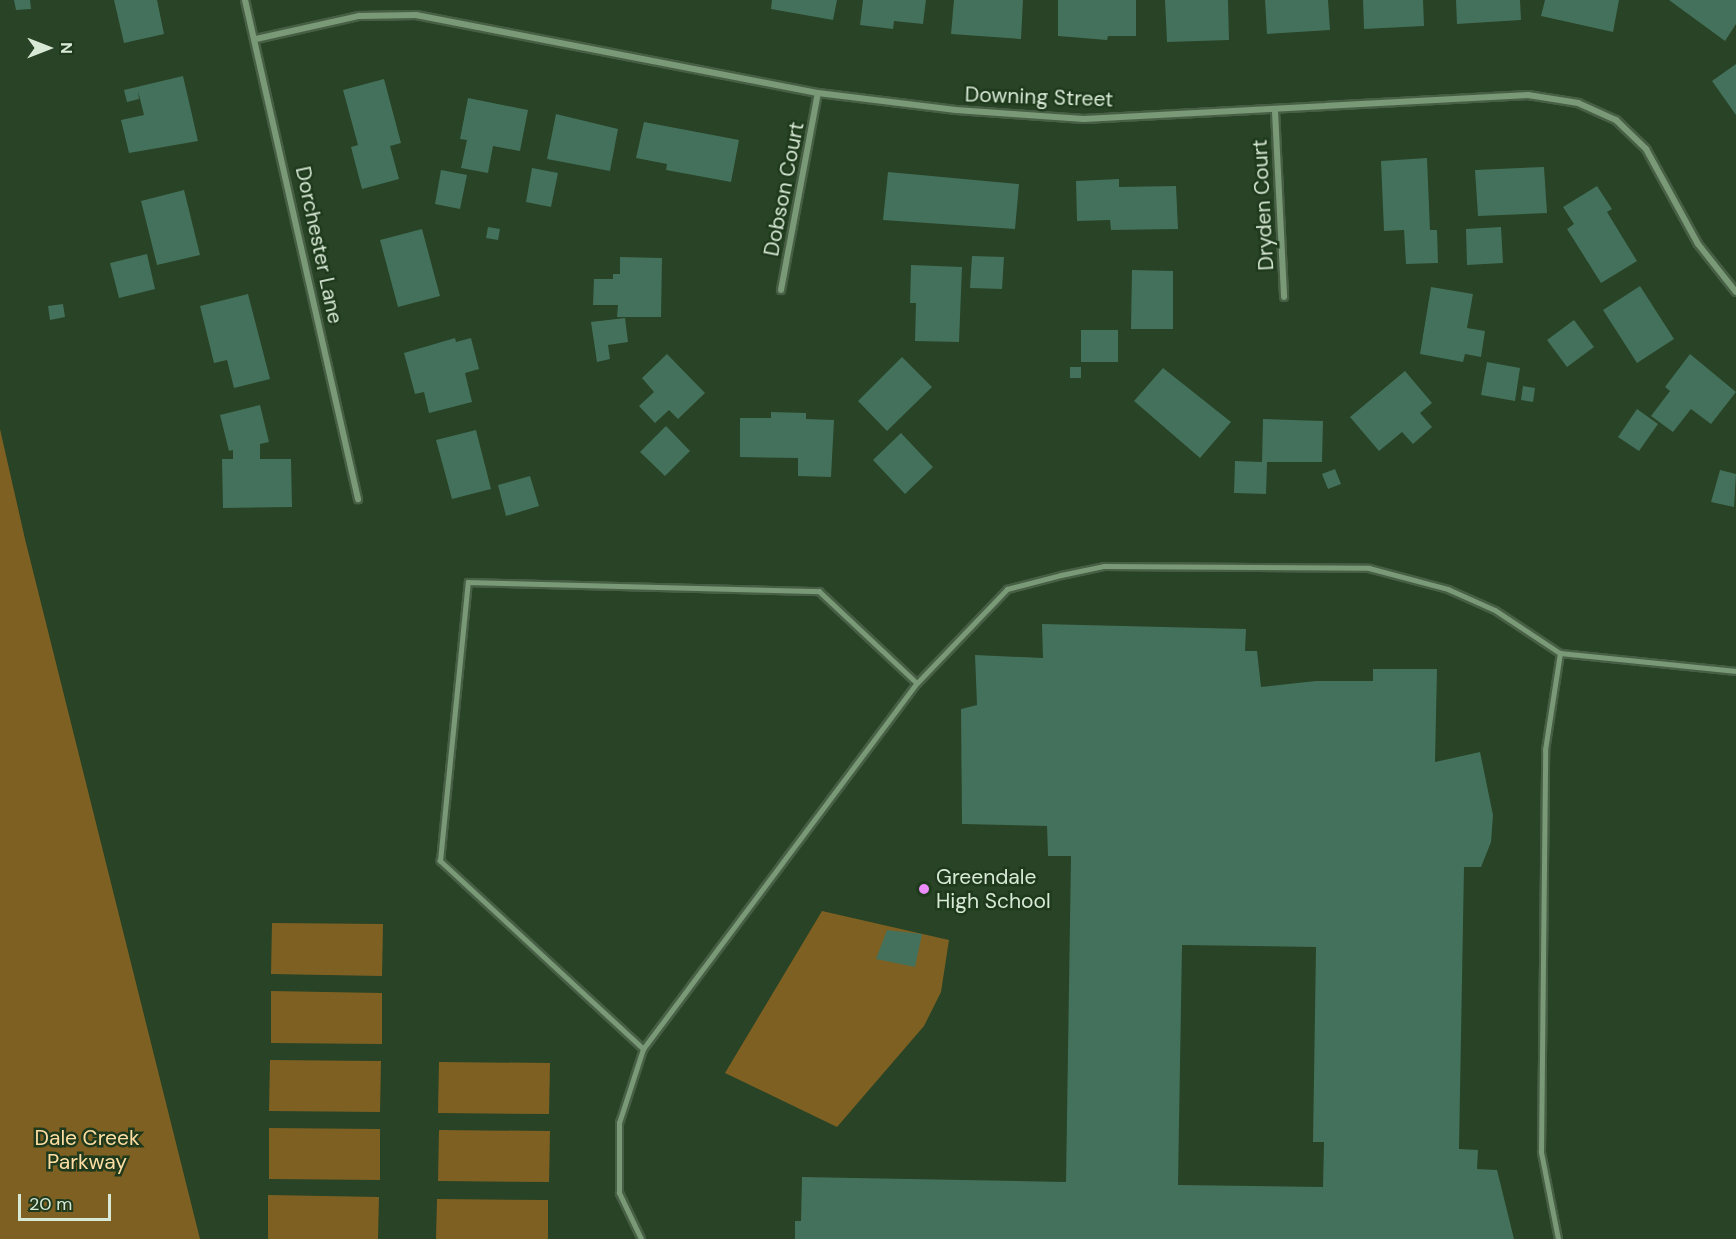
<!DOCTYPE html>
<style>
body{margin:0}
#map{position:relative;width:1736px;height:1239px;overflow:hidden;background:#284325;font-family:"DM Sans",sans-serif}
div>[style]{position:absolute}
.green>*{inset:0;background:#7e6023}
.building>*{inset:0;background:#44715b}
.roads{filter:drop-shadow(2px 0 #475f45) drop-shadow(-2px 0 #475f45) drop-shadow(0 2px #475f45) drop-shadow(0 -2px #475f45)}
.lane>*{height:4.5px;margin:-2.25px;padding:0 2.25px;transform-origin:2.25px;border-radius:2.25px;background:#7a9977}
.street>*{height:6px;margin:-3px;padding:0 3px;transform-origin:3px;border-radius:3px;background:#7a9977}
.dots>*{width:16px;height:16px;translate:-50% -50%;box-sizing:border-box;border:3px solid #1e391b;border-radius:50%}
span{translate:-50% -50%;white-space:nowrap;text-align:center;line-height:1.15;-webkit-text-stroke:5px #1e391b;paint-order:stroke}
.street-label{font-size:21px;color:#d8e9d6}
.poi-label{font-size:21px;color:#d8e9d6}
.left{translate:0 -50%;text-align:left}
.park-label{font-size:21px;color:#ffdea3}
.north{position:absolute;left:18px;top:18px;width:60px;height:60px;-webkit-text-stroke:4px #1e391b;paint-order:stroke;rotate:90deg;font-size:16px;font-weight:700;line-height:24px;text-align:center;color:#d8e9d6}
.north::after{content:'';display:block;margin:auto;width:21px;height:27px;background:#d8e9d6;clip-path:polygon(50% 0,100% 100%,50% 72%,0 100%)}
.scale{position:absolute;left:18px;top:1194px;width:93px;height:27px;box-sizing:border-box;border:3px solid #d8e9d6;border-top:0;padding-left:8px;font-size:18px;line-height:21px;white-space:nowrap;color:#d8e9d6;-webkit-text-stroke:4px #1e391b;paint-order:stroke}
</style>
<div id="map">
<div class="green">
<i style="clip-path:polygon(0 429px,25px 539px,200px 1239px,0 1239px)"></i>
<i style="clip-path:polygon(822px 911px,949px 940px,941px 992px,924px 1026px,837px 1127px,725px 1073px)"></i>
<i style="clip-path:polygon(272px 923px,383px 924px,382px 976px,271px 974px)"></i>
<i style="clip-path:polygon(271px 991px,382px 993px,382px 1044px,271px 1043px)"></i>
<i style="clip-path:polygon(270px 1060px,381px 1061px,380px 1112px,269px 1111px)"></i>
<i style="clip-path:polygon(439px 1062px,550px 1063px,549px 1114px,438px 1113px)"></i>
<i style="clip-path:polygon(269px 1128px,380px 1129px,380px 1180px,269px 1179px)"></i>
<i style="clip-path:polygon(439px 1130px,550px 1131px,549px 1182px,438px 1181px)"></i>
<i style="clip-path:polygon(268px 1195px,379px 1197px,378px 1239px,268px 1239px)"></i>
<i style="clip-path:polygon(437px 1199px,548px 1200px,548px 1239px,436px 1239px)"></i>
</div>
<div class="building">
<i style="clip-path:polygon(14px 0,30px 0,31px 9px,16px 10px)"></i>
<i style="clip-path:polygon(114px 0,157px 0,164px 34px,124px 43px)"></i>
<i style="clip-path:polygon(772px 0,837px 0,833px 20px,771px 9px)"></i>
<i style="clip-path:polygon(863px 0,926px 0,923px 24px,894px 21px,893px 29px,860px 25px)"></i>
<i style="clip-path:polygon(954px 0,1023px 0,1021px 39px,951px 34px)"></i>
<i style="clip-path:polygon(1058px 0,1136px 0,1136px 36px,1108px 36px,1107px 40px,1058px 36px)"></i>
<i style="clip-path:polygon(1165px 0,1228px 0,1229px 40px,1167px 42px)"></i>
<i style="clip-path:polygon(1265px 0,1328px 0,1330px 30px,1267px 34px)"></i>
<i style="clip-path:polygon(1363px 0,1423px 0,1424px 26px,1364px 29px)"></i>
<i style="clip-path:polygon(1456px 0,1520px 0,1521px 20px,1457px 24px)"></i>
<i style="clip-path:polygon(1545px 0,1619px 0,1613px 32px,1541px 16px)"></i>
<i style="clip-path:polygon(1669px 0,1736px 0,1736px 24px,1725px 41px)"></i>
<i style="clip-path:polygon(1736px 64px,1736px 115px,1712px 81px)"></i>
<i style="clip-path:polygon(183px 76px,198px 141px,129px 153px,121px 120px,144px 115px,138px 91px,139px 99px,127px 102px,124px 90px)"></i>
<i style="clip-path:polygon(384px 79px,401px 143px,390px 146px,399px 179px,362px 189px,351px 147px,358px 145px,343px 90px)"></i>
<i style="clip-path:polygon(468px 98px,528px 110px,520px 151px,493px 146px,488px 173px,461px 168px,467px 140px,460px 139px)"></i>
<i style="clip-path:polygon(556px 114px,618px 129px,610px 171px,547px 159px)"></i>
<i style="clip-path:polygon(644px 122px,739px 140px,731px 182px,666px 170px,667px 164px,636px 158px)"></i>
<i style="clip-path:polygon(1427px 158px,1430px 230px,1437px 230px,1438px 263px,1406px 264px,1404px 230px,1384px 231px,1381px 161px)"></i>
<i style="clip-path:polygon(1544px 167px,1547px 213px,1478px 216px,1475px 170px)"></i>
<i style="clip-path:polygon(532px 168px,558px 173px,551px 207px,526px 202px)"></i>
<i style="clip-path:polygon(441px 170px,467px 175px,460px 209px,435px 204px)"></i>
<i style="clip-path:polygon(888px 172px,1019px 184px,1015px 229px,883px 220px)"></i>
<i style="clip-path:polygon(1119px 179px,1119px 187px,1176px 186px,1178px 229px,1111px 230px,1110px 220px,1077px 221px,1076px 181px)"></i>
<i style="clip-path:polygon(1597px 186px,1612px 209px,1607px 212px,1637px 261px,1601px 283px,1567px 229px,1574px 224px,1563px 207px)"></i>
<i style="clip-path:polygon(184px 190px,200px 255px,157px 265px,141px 201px)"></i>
<i style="clip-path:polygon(488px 227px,500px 229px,498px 240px,486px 238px)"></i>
<i style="clip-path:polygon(1501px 227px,1503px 263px,1467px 265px,1466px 229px)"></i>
<i style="clip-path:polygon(422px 229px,440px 296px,398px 307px,380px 240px)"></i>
<i style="clip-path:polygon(147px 254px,155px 289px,119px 298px,110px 263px)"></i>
<i style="clip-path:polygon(972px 256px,1004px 257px,1002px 289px,970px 288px)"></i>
<i style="clip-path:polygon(620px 257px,662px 258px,661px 317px,617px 317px,618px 305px,593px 305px,594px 279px,613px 279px,613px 274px,620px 274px)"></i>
<i style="clip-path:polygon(911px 265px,962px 267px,959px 342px,915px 341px,916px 303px,910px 303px)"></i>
<i style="clip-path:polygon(1132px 270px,1173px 271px,1173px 329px,1131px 329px)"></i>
<i style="clip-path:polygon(1640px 286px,1674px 339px,1637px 363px,1603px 310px)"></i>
<i style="clip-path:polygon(1431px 287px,1473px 294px,1467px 328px,1485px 331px,1481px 357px,1465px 354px,1463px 362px,1420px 354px)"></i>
<i style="clip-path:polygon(248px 294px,270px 379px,234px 388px,227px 360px,214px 363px,200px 306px)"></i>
<i style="clip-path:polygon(63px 304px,65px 317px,50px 320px,48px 306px)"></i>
<i style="clip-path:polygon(625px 318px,628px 342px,608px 345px,610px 359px,597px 362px,591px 322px)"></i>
<i style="clip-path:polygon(1574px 320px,1594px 347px,1567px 367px,1547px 340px)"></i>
<i style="clip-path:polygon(1081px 330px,1118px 330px,1118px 362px,1081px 362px)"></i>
<i style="clip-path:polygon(455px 338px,456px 342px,471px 338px,479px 369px,465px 373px,472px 402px,429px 413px,424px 392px,415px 394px,404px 353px)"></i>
<i style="clip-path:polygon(667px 354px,705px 393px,678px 419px,669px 410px,655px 423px,639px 406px,654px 392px,642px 378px)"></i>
<i style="clip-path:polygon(1690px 354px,1736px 392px,1711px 424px,1691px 409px,1673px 432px,1651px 416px,1670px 391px,1665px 387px)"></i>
<i style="clip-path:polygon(902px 357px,932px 387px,887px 431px,858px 401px)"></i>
<i style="clip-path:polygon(1487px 362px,1520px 368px,1515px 401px,1481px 395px)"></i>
<i style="clip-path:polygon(1070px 367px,1081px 367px,1081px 378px,1070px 378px)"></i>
<i style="clip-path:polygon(1163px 368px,1231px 422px,1200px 458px,1134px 401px)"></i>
<i style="clip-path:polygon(1405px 371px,1432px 403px,1420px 413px,1432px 427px,1413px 444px,1402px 432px,1379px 451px,1350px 417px)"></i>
<i style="clip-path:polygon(1523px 386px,1535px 388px,1533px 402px,1521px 400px)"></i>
<i style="clip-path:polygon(260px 405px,269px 442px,260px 444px,260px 459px,291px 459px,292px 507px,223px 508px,222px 459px,233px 459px,233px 450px,229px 451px,220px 415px)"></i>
<i style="clip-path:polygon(1637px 409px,1658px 424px,1639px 451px,1618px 437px)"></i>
<i style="clip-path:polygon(771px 412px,806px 413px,806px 419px,834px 420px,831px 477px,798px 476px,798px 458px,740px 457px,740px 418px,771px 418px)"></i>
<i style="clip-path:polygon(1263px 419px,1323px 421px,1322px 462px,1267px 462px,1266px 494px,1234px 493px,1235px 461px,1262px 462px)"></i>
<i style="clip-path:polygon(666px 426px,690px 451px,665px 476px,640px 452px)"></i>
<i style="clip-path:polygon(476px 430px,491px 489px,452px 499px,436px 440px)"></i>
<i style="clip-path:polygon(901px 433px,933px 467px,905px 494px,873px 460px)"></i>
<i style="clip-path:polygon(1335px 469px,1341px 484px,1328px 489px,1322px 474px)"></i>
<i style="clip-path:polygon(1720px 470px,1736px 474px,1734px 507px,1711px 502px)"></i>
<i style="clip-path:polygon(530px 476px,539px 506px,506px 516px,498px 485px)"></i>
<i style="clip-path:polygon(evenodd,1042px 624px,1246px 629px,1245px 651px,1257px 651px,1261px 687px,1316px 681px,1373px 681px,1373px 669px,1437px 669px,1435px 762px,1480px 752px,1493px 815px,1491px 842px,1481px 867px,1464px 867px,1459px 1149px,1478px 1150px,1477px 1169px,1497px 1170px,1514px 1239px,795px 1239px,795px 1221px,801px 1221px,802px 1177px,1066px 1182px,1071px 856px,1048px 856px,1047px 826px,962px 824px,961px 709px,977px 705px,975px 655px,1043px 658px,1042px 624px,1182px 945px,1316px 947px,1313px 1142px,1324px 1142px,1323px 1187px,1178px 1185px,1182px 945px)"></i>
<i style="clip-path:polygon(887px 930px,922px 934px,915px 967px,876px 959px)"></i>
</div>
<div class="roads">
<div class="lane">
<i style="left:643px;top:1049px;width:457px;rotate:-53.2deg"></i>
<i style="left:641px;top:1239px;width:51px;rotate:-115.6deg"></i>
<i style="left:619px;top:1193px;width:70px;rotate:-90deg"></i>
<i style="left:619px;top:1123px;width:78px;rotate:-72deg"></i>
<i style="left:643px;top:1049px;width:277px;rotate:-137.2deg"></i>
<i style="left:440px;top:861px;width:280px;rotate:-84.3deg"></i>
<i style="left:468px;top:582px;width:351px;rotate:1.5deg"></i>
<i style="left:819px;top:591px;width:134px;rotate:43.2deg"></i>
<i style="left:917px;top:683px;width:130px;rotate:-46.2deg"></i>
<i style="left:1007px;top:589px;width:56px;rotate:-14.5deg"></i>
<i style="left:1061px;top:575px;width:44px;rotate:-11.8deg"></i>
<i style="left:1104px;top:566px;width:265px;rotate:0.4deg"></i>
<i style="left:1369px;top:568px;width:82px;rotate:14.9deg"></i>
<i style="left:1448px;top:589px;width:51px;rotate:24.1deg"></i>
<i style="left:1495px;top:610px;width:78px;rotate:33.5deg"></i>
<i style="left:1560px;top:653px;width:177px;rotate:5.8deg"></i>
<i style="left:1558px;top:1239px;width:89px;rotate:-101.1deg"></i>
<i style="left:1541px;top:1152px;width:402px;rotate:-89.4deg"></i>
<i style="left:1545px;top:750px;width:98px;rotate:-81.2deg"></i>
</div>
<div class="street">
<i style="left:245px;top:0;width:512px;rotate:77.24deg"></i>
<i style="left:256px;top:39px;width:106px;rotate:-12.6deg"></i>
<i style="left:359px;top:16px;width:57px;rotate:-1deg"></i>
<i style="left:416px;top:15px;width:409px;rotate:11deg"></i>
<i style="left:818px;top:93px;width:139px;rotate:7deg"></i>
<i style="left:956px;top:110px;width:128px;rotate:4deg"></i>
<i style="left:1084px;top:119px;width:445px;rotate:-3.1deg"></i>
<i style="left:1528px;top:95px;width:51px;rotate:9.1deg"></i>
<i style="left:1578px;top:103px;width:42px;rotate:24.1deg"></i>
<i style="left:1616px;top:120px;width:42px;rotate:44deg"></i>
<i style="left:1646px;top:149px;width:108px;rotate:61.3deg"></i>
<i style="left:1698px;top:244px;width:61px;rotate:51.6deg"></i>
<i style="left:1275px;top:111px;width:186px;rotate:87.2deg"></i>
<i style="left:781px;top:290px;width:200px;rotate:-79.4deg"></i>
</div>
</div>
<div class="dots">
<i style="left:924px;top:889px;background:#ec8cfa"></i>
</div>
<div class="street-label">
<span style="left:1039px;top:97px;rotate:2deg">Downing Street</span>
<span style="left:784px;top:189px;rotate:-79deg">Dobson Court</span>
<span style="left:1263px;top:205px;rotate:-93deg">Dryden Court</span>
<span style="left:319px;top:245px;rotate:78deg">Dorchester Lane</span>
</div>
<div class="poi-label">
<span class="left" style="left:936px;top:889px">Greendale<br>High School</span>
</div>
<div class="park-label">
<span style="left:87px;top:1150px">Dale Creek<br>Parkway</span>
</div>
<div class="north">N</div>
<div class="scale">20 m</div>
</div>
